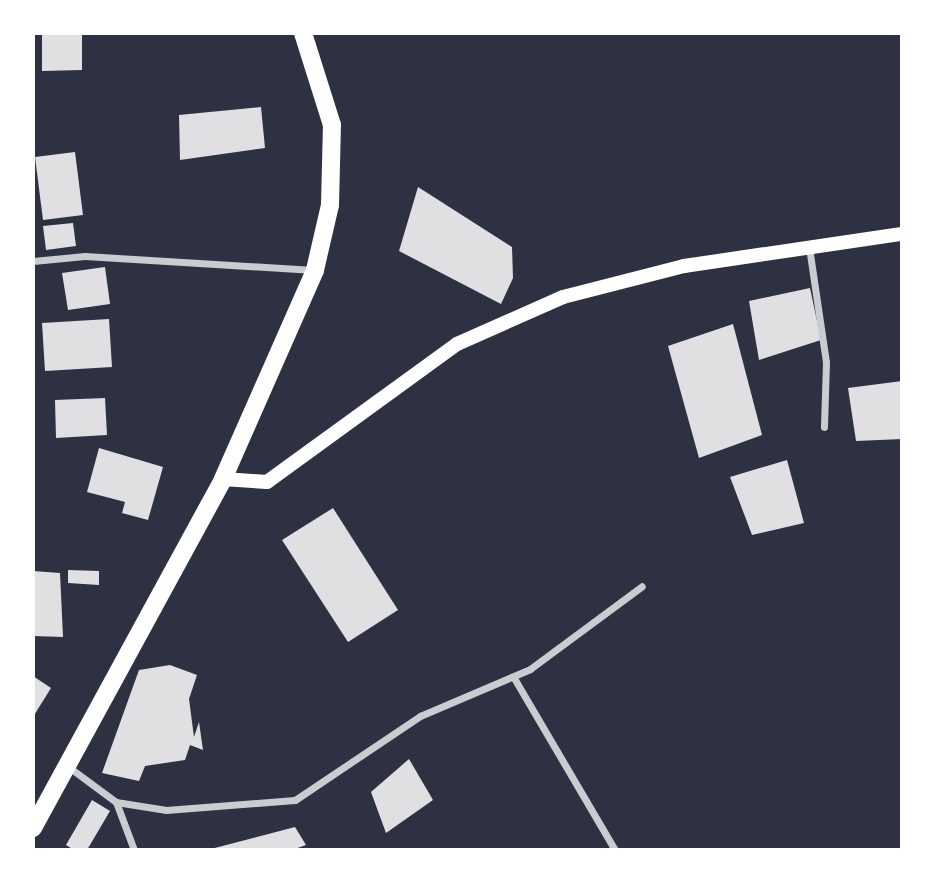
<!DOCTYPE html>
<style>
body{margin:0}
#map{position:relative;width:935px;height:883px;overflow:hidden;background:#2d3142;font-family:"Libre Baskerville",serif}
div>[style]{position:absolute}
.building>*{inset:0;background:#e0e0e3}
.minor>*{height:7px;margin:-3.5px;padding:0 3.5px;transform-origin:3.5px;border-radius:3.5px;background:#caccd0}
.secondary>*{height:14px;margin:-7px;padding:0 7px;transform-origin:7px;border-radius:7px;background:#fff}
.primary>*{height:18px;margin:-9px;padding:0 9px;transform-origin:9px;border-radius:9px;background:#fff}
span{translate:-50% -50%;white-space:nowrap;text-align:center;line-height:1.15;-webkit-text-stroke:7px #fff;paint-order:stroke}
.frame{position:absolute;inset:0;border:35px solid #fff;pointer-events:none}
</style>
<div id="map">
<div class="building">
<i style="clip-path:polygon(42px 33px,82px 33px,82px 70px,42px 71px)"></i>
<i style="clip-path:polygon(261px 107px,265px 148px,180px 160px,179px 115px)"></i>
<i style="clip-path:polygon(75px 152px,83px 215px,43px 220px,35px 157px)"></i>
<i style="clip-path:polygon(418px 187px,512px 247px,513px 278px,501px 304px,399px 251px)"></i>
<i style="clip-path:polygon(73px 223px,76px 246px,46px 250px,43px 226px)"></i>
<i style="clip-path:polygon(105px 267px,110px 304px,68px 310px,62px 273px)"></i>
<i style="clip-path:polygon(810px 288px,821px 340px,759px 360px,749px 301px)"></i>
<i style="clip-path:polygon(109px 319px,112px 367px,45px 371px,42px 323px)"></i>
<i style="clip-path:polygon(733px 324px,762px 435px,699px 458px,668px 346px)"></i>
<i style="clip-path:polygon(902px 381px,902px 439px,856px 441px,848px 388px)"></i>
<i style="clip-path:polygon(105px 398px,107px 435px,56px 438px,55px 400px)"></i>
<i style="clip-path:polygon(99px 448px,163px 467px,148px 520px,122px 513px,125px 502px,87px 492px)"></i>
<i style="clip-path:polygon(787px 460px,804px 523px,752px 535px,730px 477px)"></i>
<i style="clip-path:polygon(333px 508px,398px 610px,348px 642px,282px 540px)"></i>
<i style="clip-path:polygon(68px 570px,99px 571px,99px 585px,68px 583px)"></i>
<i style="clip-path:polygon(33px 571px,60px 573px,63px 637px,33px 636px)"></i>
<i style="clip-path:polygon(170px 665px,197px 675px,189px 699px,194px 737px,199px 722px,203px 750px,190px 745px,185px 760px,145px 766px,139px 781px,102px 773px,139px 670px)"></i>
<i style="clip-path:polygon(33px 676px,51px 688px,33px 717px)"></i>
<i style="clip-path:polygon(409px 759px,433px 800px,386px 833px,371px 792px)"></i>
<i style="clip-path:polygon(92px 800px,110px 811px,87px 850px,74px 850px,66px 845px)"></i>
<i style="clip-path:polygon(295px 827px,306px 845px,292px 850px,207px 850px)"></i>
</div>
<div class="minor">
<i style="left:809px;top:247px;width:116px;rotate:81.6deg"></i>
<i style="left:826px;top:362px;width:65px;rotate:91.8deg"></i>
<i style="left:33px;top:261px;width:52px;rotate:-5.5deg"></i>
<i style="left:85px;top:256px;width:229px;rotate:3.5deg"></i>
<i style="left:514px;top:678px;width:199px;rotate:59.6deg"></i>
<i style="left:70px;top:768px;width:57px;rotate:36.5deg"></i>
<i style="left:116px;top:802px;width:51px;rotate:69.4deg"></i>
<i style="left:116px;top:802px;width:51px;rotate:9.1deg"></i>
<i style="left:166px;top:810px;width:129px;rotate:-4.4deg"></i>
<i style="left:295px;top:800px;width:151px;rotate:-33.9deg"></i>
<i style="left:420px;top:716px;width:120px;rotate:-23.1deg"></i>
<i style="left:530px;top:669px;width:139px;rotate:-36.5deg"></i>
</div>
<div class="secondary">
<i style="left:223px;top:479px;width:44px;rotate:3.9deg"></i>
<i style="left:267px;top:482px;width:235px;rotate:-36deg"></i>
<i style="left:457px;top:344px;width:116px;rotate:-23.9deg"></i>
<i style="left:563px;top:297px;width:125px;rotate:-14.4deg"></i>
<i style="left:684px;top:266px;width:220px;rotate:-8.4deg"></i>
</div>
<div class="primary">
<i style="left:33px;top:828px;width:397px;rotate:-61.4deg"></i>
<i style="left:223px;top:479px;width:228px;rotate:-66.2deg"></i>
<i style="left:315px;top:270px;width:67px;rotate:-77deg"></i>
<i style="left:330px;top:205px;width:80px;rotate:-88.6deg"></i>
<i style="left:332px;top:125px;width:96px;rotate:-107.5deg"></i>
</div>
<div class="frame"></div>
</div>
